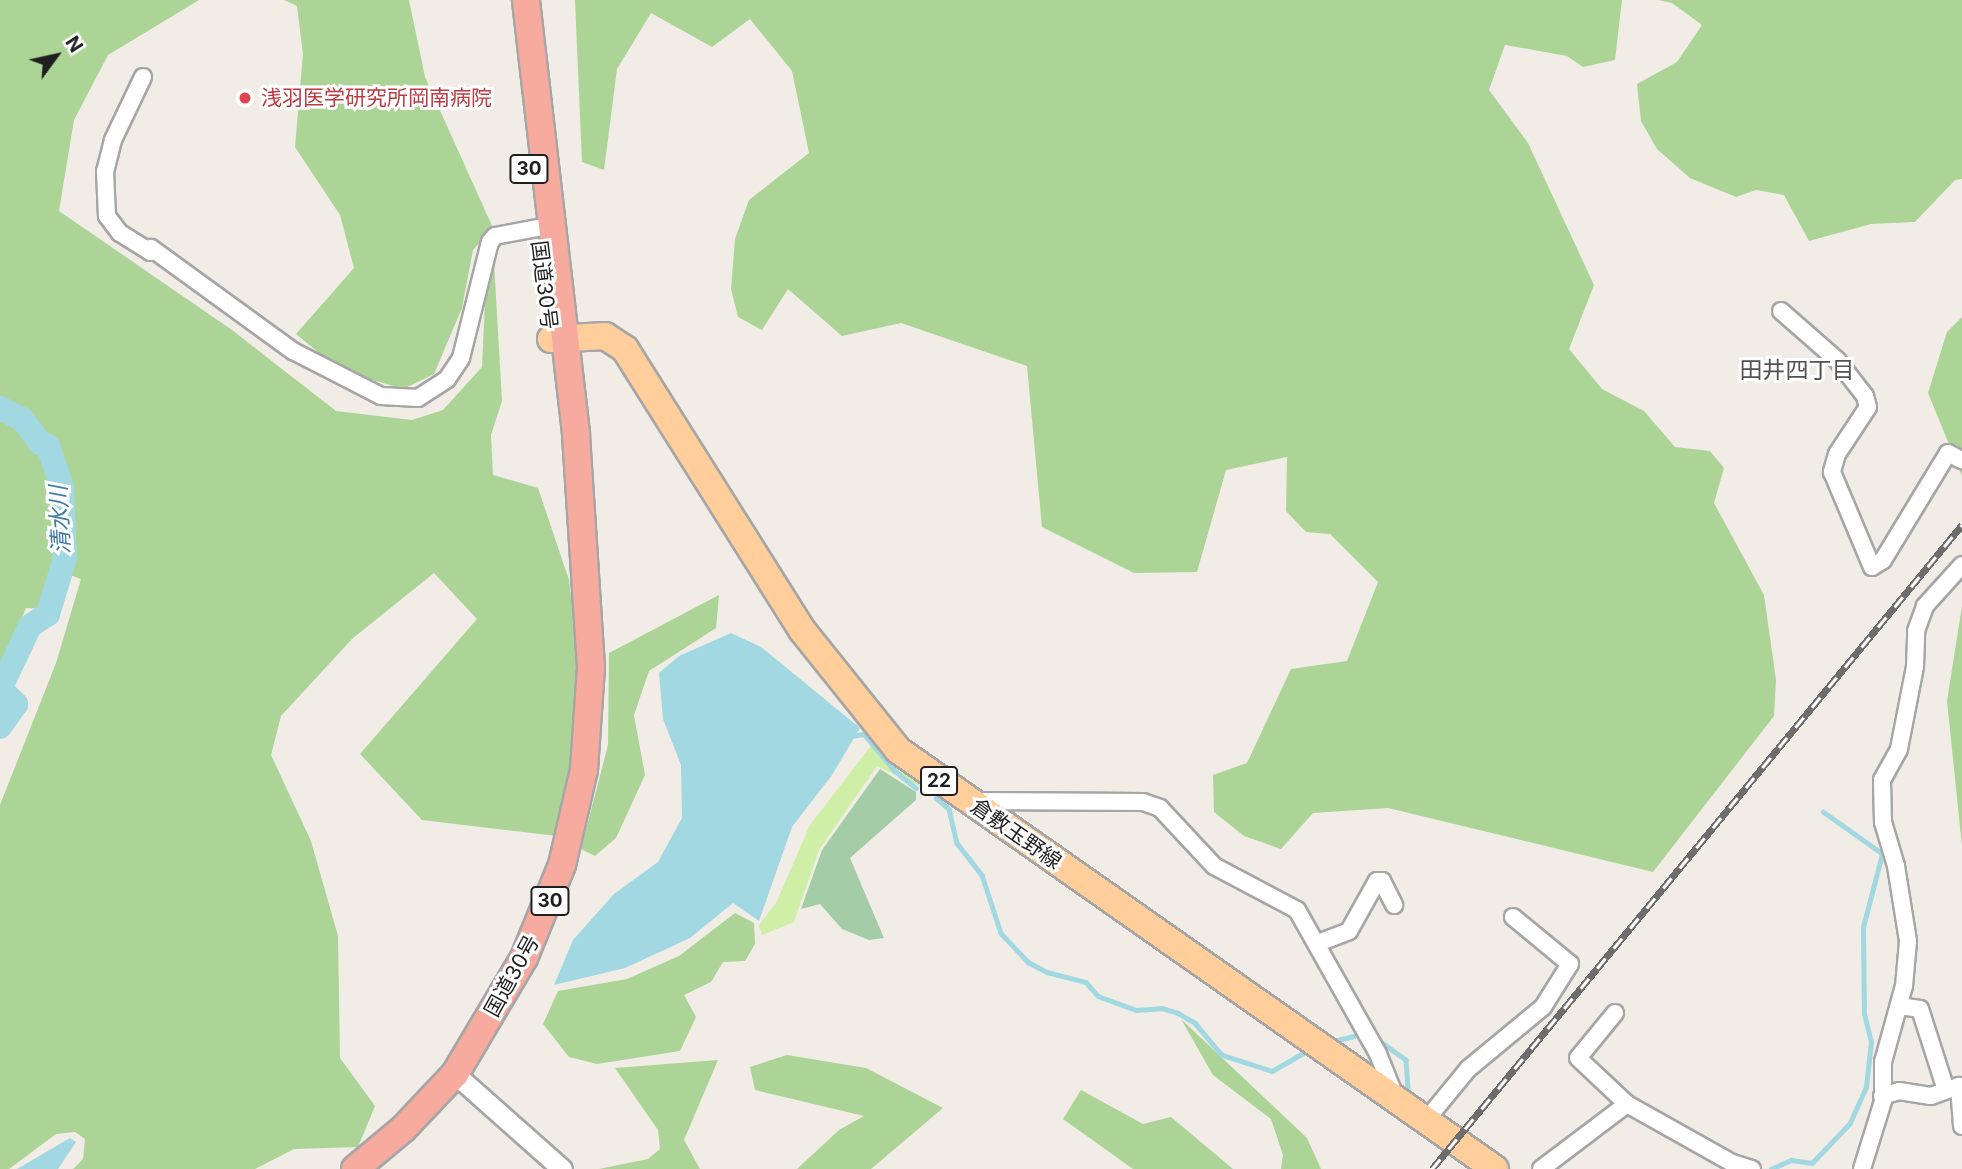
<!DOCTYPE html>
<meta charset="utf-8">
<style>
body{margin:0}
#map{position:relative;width:1962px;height:1169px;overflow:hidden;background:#f1ece5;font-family:Inter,"Noto Sans JP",sans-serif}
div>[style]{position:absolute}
.grass>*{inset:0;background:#cfefa6}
.forest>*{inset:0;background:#acd496}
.cemetery>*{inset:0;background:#a4cca7}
.water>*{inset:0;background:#a1d8e2}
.stream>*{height:4.5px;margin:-2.25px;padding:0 2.25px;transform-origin:2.25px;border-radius:2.25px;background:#a1d8e2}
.river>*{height:24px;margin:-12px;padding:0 12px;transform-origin:12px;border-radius:12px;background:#a1d8e2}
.roads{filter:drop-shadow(2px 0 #a6a6a6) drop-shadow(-2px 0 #a6a6a6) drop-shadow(0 2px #a6a6a6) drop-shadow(0 -2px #a6a6a6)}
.minor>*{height:16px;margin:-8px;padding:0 8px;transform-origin:8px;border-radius:8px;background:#fff}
.tertiary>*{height:19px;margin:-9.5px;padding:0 9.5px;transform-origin:9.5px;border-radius:9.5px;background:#fff}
.primary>*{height:26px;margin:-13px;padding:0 13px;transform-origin:13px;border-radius:13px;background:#ffce9b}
.trunk>*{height:26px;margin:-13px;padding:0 13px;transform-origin:13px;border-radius:13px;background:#f7aa9e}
.rail>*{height:7px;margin-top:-3.5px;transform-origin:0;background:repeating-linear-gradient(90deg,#fff 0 13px,#6d6d6d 0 26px);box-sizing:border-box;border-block:2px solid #6d6d6d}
.dots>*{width:19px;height:19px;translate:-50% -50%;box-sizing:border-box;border:4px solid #fff;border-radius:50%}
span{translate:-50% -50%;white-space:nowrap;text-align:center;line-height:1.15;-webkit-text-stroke:6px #fff;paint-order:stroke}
.shield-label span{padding:2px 5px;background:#fff;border:2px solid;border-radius:5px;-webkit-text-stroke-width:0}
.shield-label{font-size:19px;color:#1f1f1f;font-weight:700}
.health-label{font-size:21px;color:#be3a42}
.left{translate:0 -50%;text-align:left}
.street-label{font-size:21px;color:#1f1f1f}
.neighbourhood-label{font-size:23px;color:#525252}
.water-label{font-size:23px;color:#3d79a7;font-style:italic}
.north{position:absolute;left:21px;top:21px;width:70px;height:70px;-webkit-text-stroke:5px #fff;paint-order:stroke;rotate:57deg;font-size:19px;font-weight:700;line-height:28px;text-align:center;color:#1f1f1f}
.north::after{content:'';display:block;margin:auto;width:24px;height:32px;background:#1f1f1f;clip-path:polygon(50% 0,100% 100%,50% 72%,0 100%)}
</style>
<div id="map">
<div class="grass">
<i style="clip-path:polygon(876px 739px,920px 780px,919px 786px,877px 766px,819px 850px,794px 922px,762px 935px,759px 925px,776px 903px,810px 825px)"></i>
</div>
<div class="forest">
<i style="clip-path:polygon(0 0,199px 0,108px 55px,74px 120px,59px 211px,232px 330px,336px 411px,412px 420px,443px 410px,482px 367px,486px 279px,494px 262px,502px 401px,491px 435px,493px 475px,538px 488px,569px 580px,583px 679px,576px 765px,557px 836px,422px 820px,360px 754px,477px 619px,434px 573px,352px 639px,281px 716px,271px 755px,311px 841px,338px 936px,340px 1058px,375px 1106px,358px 1147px,294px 1149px,255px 1169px,73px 1169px,83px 1159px,85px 1139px,75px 1132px,56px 1134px,9px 1169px,0 1169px,0 805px,56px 663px,81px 579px,62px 572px,50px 586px,43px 609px,26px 608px,0 667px)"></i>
<i style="clip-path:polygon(284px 0,409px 0,425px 77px,493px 228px,473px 250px,462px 308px,434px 374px,403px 389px,340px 370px,296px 334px,354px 268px,340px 215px,295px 147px,303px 54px,297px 6px)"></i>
<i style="clip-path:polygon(575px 0,1622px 0,1615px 60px,1583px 67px,1567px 56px,1505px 45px,1489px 90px,1528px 143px,1594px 285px,1569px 349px,1602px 389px,1644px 411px,1675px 447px,1710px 451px,1724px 468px,1714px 503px,1764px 595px,1776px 680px,1774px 716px,1653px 872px,1388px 808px,1313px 813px,1281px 849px,1244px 836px,1214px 812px,1213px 775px,1247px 763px,1291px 669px,1347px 661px,1378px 582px,1330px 534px,1306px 532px,1286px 511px,1287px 457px,1226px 470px,1197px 572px,1134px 573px,1042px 527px,1027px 366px,901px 323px,842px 336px,788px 289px,762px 330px,738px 317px,731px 289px,735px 239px,749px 200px,809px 153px,792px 71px,750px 19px,712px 47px,651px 13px,617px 69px,604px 170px,582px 162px)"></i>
<i style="clip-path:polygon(1658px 0,1962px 0,1962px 179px,1955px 180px,1915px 222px,1871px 224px,1809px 241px,1784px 195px,1756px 190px,1736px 197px,1690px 178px,1657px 149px,1641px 121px,1637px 84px,1677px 62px,1702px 25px,1672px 3px)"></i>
<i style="clip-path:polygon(1962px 317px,1962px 476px,1928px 393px,1947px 332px)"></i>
<i style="clip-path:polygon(719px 595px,716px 628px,649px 671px,634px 715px,645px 775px,616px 838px,595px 856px,581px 849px,608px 745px,609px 653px)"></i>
<i style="clip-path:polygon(1962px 606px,1962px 846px,1947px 701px)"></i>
<i style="clip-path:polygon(735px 913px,754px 923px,755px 944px,745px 961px,723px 962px,711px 982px,684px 995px,696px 1017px,680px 1051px,597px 1064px,569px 1057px,543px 1024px,558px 991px,627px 979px,679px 956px)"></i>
<i style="clip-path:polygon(1181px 1019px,1307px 1138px,1321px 1169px,1281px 1169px,1283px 1155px,1271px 1119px,1213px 1075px)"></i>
<i style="clip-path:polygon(787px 1055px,866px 1068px,943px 1108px,871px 1169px,797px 1169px,839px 1130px,864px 1116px,755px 1090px,750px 1067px)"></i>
<i style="clip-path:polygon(718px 1060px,684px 1140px,700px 1169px,599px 1169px,648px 1159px,660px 1149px,658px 1130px,615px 1068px)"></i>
<i style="clip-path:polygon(1081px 1090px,1143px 1124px,1171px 1117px,1233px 1169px,1133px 1169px,1063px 1119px)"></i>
</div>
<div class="cemetery">
<i style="clip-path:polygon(880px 769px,916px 792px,916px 800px,850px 858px,884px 938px,869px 940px,842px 929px,820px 904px,801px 909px,822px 850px)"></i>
</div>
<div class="water">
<i style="clip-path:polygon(731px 633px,761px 647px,860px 728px,832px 775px,792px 827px,759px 921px,733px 903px,690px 938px,625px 968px,554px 985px,573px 940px,614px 894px,658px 862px,682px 818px,681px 765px,663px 719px,659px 673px,679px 656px)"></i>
<i style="clip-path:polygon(70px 1138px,76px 1142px,58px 1169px,17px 1169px)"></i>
</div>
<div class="stream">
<i style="left:851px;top:736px;width:13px;rotate:-9deg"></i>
<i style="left:864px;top:734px;width:48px;rotate:50deg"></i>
<i style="left:895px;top:771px;width:27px;rotate:39deg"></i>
<i style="left:936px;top:798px;width:17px;rotate:40deg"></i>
<i style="left:949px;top:809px;width:35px;rotate:77deg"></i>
<i style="left:957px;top:843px;width:41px;rotate:52deg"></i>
<i style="left:982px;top:875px;width:61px;rotate:71.9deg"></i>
<i style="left:1001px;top:933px;width:40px;rotate:47deg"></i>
<i style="left:1028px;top:962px;width:21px;rotate:28deg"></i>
<i style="left:1047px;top:972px;width:40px;rotate:14.4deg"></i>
<i style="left:1086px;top:982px;width:18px;rotate:49deg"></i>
<i style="left:1098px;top:996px;width:40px;rotate:20.2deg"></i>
<i style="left:1136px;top:1010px;width:26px;rotate:-4deg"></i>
<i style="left:1162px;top:1008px;width:17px;rotate:17deg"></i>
<i style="left:1178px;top:1013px;width:20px;rotate:30deg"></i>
<i style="left:1195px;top:1023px;width:42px;rotate:49.8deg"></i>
<i style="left:1222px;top:1055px;width:52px;rotate:17.7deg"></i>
<i style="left:1272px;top:1071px;width:39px;rotate:-30deg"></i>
<i style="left:1338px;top:1040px;width:21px;rotate:-14deg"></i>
<i style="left:1380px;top:1041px;width:32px;rotate:36deg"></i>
<i style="left:1406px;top:1060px;width:32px;rotate:86deg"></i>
<i style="left:1771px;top:1169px;width:22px;rotate:-24deg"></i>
<i style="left:1791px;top:1160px;width:21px;rotate:8deg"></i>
<i style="left:1812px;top:1163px;width:55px;rotate:-46.5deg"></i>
<i style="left:1850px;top:1123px;width:39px;rotate:-66deg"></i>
<i style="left:1866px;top:1087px;width:45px;rotate:-83.7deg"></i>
<i style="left:1871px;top:1042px;width:29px;rotate:-104deg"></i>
<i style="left:1864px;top:1014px;width:87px;rotate:-90.7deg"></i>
<i style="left:1863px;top:927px;width:75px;rotate:-75.4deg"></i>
<i style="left:1882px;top:854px;width:72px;rotate:-144.6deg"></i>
</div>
<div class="river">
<i style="left:0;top:408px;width:25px;rotate:27deg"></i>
<i style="left:22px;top:419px;width:30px;rotate:53deg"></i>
<i style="left:40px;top:443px;width:9px;rotate:21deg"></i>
<i style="left:48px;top:446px;width:43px;rotate:71.1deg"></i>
<i style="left:62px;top:487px;width:71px;rotate:87.6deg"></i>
<i style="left:65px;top:558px;width:59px;rotate:106.9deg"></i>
<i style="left:48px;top:614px;width:22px;rotate:146deg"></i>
<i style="left:30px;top:626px;width:63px;rotate:115.3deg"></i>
<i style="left:3px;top:683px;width:7px;rotate:98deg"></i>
<i style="left:2px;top:690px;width:20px;rotate:45deg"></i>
<i style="left:16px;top:704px;width:28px;rotate:125deg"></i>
</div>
<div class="roads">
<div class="minor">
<i style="left:143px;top:77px;width:70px;rotate:115.5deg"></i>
<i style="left:113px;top:140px;width:32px;rotate:104deg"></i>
<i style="left:105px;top:171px;width:45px;rotate:87.5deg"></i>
<i style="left:107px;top:216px;width:21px;rotate:53deg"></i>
<i style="left:120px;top:233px;width:36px;rotate:32deg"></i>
<i style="left:150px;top:252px;width:4px;rotate:-76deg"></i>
<i style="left:151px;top:248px;width:175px;rotate:36deg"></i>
<i style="left:293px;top:351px;width:99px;rotate:27.1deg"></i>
<i style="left:381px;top:396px;width:37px;rotate:3deg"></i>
<i style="left:418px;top:398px;width:35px;rotate:-33deg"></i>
<i style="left:447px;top:379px;width:25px;rotate:-56deg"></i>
<i style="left:461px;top:358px;width:120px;rotate:-76deg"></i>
<i style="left:490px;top:242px;width:8px;rotate:-50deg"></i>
<i style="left:495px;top:236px;width:60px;rotate:-10.6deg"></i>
<i style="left:1781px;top:311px;width:74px;rotate:41.2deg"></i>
<i style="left:1837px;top:360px;width:46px;rotate:52.1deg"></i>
<i style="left:1865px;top:396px;width:11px;rotate:75deg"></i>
<i style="left:1868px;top:407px;width:56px;rotate:123.4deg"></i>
<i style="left:1837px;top:454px;width:19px;rotate:106deg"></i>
<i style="left:1832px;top:472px;width:103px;rotate:67.2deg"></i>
<i style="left:1872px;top:567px;width:13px;rotate:-32deg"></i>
<i style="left:1883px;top:560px;width:125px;rotate:-58.7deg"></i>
<i style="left:1948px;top:453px;width:16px;rotate:27deg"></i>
<i style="left:974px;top:801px;width:169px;rotate:0.3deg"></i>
<i style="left:1143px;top:802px;width:18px;rotate:19deg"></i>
<i style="left:1160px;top:808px;width:79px;rotate:47deg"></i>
<i style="left:1214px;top:866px;width:94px;rotate:27.9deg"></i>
<i style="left:1297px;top:910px;width:165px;rotate:60.6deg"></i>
<i style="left:1378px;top:1054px;width:45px;rotate:68deg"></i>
<i style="left:1318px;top:943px;width:33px;rotate:-21deg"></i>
<i style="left:1349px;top:931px;width:57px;rotate:-60.8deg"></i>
<i style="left:1377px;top:881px;width:5px"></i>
<i style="left:1382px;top:881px;width:27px;rotate:63deg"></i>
<i style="left:1899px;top:1006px;width:21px;rotate:8deg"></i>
<i style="left:1920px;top:1009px;width:85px;rotate:72.2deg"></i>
<i style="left:1615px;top:1013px;width:58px;rotate:129.4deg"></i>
<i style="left:1578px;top:1058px;width:67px;rotate:43.2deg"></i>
<i style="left:1882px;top:1096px;width:18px;rotate:-16deg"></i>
<i style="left:1899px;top:1091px;width:32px;rotate:9deg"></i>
<i style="left:1931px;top:1096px;width:30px;rotate:-20deg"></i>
<i style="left:1959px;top:1086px;width:40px;rotate:85.7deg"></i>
<i style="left:1427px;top:1119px;width:65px;rotate:-50.6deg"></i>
<i style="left:1468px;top:1069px;width:97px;rotate:-39.6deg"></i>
<i style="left:1543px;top:1007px;width:51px;rotate:-57.9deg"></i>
<i style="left:1570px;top:964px;width:74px;rotate:-140.5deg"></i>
<i style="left:1541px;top:1169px;width:108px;rotate:-37.1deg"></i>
<i style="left:1627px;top:1104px;width:120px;rotate:29.3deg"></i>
<i style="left:1732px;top:1163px;width:21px;rotate:17deg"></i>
<i style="left:1862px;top:1169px;width:71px;rotate:-72.8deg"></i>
<i style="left:1883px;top:1101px;width:39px;rotate:-90deg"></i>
<i style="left:1883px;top:1062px;width:79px;rotate:-74.6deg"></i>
<i style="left:1904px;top:986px;width:45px;rotate:-84.9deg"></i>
<i style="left:1908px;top:941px;width:76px;rotate:-99.1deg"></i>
<i style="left:1896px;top:866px;width:46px;rotate:-106.5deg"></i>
<i style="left:1883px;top:822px;width:42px;rotate:-91.4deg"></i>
<i style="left:1882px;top:780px;width:35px;rotate:-61deg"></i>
<i style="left:1899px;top:749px;width:84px;rotate:-79deg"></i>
<i style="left:1915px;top:667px;width:36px;rotate:-88deg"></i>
<i style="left:1916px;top:631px;width:27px;rotate:-70deg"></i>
<i style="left:1925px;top:606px;width:55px;rotate:-47.9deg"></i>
</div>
<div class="tertiary">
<i style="left:455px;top:1074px;width:143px;rotate:41.6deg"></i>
</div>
<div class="primary">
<i style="left:551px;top:339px;width:54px;rotate:-3.2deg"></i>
<i style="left:605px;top:336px;width:24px;rotate:33deg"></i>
<i style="left:625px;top:349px;width:332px;rotate:57.8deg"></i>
<i style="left:802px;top:630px;width:154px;rotate:51.3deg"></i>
<i style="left:898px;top:750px;width:729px;rotate:35.06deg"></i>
</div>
<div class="trunk">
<i style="left:355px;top:1169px;width:62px;rotate:-39.8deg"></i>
<i style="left:403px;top:1129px;width:76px;rotate:-46.6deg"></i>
<i style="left:455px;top:1074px;width:135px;rotate:-59.3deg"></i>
<i style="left:524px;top:958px;width:100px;rotate:-67.8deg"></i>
<i style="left:562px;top:865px;width:98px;rotate:-77deg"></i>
<i style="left:584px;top:770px;width:103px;rotate:-86.1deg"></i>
<i style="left:591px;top:667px;width:234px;rotate:-93.7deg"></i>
<i style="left:576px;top:433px;width:436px;rotate:-96.6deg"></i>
</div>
</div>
<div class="rail">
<i style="left:1432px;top:1169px;width:834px;rotate:-50.55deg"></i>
</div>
<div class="dots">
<i style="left:245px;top:98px;background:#e0444e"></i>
</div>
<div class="shield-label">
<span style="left:529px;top:169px">30</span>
<span style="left:939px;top:781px">22</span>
<span style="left:550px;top:901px">30</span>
</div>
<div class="health-label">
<span class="left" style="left:261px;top:98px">浅羽医学研究所岡南病院</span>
</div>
<div class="street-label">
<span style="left:544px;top:285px;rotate:83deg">国道30号</span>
<span style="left:1016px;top:834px;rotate:35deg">倉敷玉野線</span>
<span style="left:512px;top:976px;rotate:-61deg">国道30号</span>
</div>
<div class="neighbourhood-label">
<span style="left:1797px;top:370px">田井四丁目</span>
</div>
<div class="water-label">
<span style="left:60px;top:520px;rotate:-93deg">清水川</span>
</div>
<div class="north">N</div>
</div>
